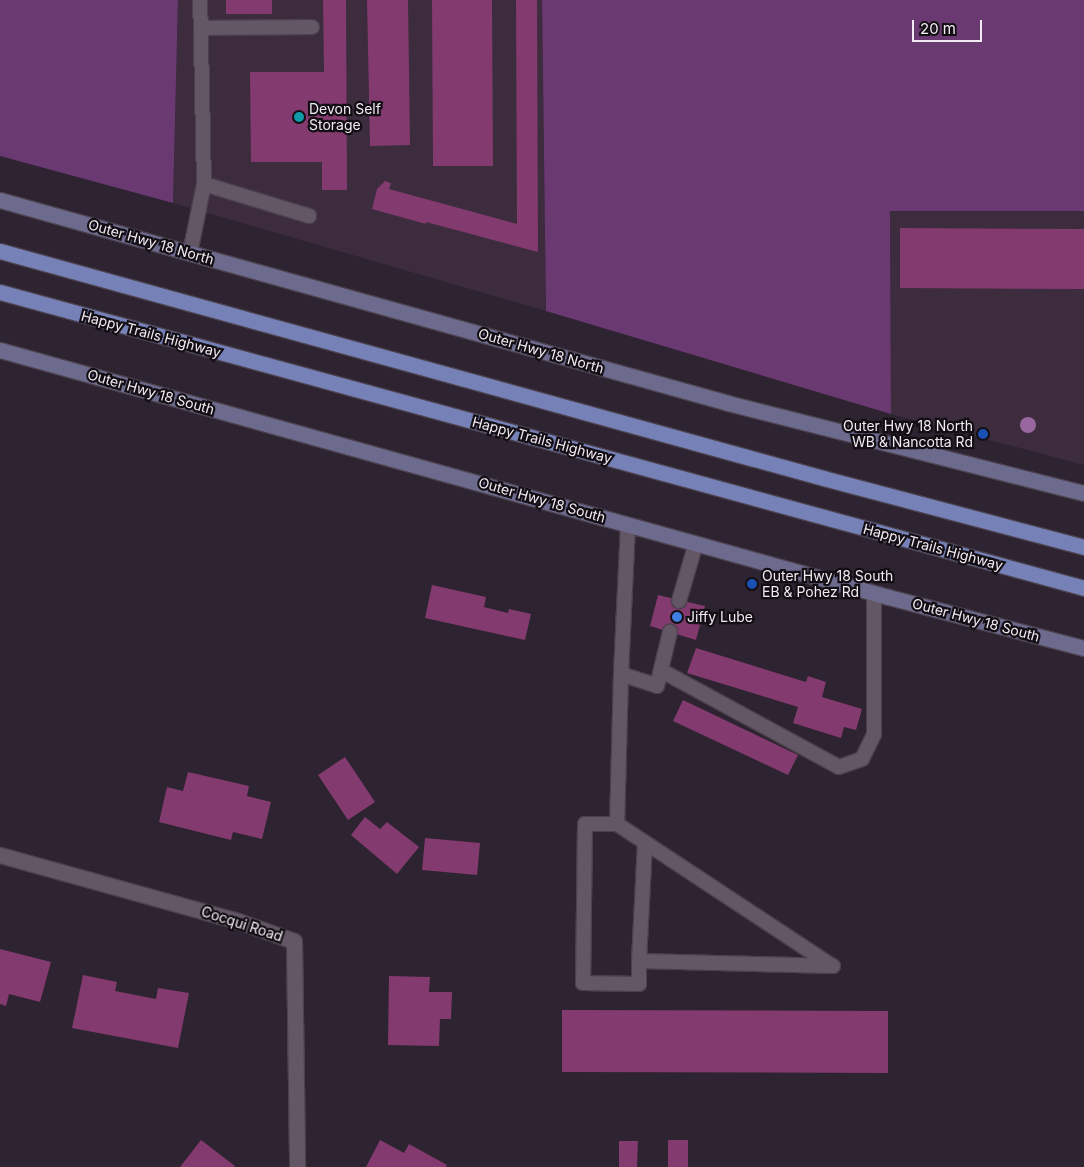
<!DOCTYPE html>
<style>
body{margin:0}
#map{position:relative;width:1084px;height:1167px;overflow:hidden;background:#2e2330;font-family:Inter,sans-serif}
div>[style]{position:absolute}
.built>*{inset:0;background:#3c2c3e}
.green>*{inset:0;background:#6a3971}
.building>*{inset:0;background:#833a6e}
.roads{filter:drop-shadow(1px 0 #4b414d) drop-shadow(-1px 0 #4b414d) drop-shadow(0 1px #4b414d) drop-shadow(0 -1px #4b414d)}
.lane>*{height:14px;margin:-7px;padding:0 7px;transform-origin:7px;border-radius:7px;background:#635665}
.street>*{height:15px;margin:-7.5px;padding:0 7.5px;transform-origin:7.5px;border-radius:7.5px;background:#635665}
.secondary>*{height:15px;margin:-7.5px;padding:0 7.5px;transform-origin:7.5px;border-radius:7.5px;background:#6c6b8e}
.primary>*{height:15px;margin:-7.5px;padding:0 7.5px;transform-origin:7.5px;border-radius:7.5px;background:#7581b7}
.trees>*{width:16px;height:16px;margin:-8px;border-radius:50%;background:#98679f}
.dots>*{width:14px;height:14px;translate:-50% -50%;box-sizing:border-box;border:2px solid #130e14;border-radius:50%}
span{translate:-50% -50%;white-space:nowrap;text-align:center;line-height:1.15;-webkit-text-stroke:4.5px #130e14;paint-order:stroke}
.poi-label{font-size:14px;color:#f2eaf3}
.left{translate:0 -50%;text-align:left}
.right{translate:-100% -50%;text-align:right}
.street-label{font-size:14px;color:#f2eaf3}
.scale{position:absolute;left:912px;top:20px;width:70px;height:22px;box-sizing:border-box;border:2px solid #f2eaf3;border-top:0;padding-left:6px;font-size:15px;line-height:18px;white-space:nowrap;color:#f2eaf3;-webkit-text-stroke:4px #130e14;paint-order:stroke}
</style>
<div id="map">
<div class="built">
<i style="clip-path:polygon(178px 0,542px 0,546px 311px,173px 203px)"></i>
<i style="clip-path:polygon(890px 211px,1084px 211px,1084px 465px,891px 414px)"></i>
</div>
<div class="green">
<i style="clip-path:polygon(0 0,178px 0,173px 203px,0 156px)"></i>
<i style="clip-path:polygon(542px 0,1084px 0,1084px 211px,890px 211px,891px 414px,546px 311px)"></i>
</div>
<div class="building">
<i style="clip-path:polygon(226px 0,272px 0,272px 14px,226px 14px)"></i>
<i style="clip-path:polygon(323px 0,346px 0,347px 190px,322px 190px,322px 162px,251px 162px,250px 72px,324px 72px)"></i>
<i style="clip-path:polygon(367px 0,408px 0,410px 145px,370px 146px)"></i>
<i style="clip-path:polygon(432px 0,492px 0,493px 166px,433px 166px)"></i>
<i style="clip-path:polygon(516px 0,537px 0,538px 252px,426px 222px,426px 224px,372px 209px,377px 189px,385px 181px,391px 183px,389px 189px,517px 224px)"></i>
<i style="clip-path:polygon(900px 228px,1084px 229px,1084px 289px,900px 288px)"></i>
<i style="clip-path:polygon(432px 585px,486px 597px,484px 607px,508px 613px,509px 609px,531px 614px,525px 640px,425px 618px)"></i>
<i style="clip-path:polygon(658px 595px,705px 606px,696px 640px,650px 626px)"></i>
<i style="clip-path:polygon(696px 648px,806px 682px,808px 676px,826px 682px,822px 697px,862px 709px,856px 730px,844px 727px,841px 738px,793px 723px,798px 707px,687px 673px)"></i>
<i style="clip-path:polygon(683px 700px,798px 755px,788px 775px,673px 721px)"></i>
<i style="clip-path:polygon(345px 757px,375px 802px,348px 820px,318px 775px)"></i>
<i style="clip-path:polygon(188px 772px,249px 786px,247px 796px,271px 802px,262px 839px,233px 832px,231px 840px,159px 822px,167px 787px,183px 791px)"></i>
<i style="clip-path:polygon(365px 817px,380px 829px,387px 822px,419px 847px,397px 874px,351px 835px)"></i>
<i style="clip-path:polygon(425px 838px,480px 843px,477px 875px,422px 870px)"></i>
<i style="clip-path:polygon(0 949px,51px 962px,40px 1002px,9px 994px,6px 1006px,0 1004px)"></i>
<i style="clip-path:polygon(83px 975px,117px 982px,115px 991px,156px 999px,158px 988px,189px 993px,178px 1048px,72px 1028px)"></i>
<i style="clip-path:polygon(389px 976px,430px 977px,429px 992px,452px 992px,451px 1019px,440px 1019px,439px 1046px,388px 1045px)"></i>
<i style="clip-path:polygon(562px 1010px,888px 1011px,888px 1073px,562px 1072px)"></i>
<i style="clip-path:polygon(201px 1140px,235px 1166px,234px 1167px,180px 1167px)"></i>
<i style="clip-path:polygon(380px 1140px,404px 1153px,409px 1144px,447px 1165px,446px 1167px,366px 1167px)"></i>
<i style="clip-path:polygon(668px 1140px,688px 1140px,688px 1167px,668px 1167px)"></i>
<i style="clip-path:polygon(619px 1141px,638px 1141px,637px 1167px,619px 1167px)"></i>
</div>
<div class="roads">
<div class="lane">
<i style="left:201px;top:28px;width:111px;rotate:-0.5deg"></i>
<i style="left:204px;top:184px;width:110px;rotate:16.9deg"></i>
<i style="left:190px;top:253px;width:70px;rotate:-78.5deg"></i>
<i style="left:204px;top:184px;width:184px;rotate:-91.2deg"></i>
<i style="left:628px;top:525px;width:149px;rotate:92.7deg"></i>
<i style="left:621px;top:674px;width:150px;rotate:91.5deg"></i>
<i style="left:617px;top:824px;width:32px;rotate:180deg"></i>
<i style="left:585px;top:824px;width:159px;rotate:90.7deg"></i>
<i style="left:583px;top:983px;width:56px;rotate:1deg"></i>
<i style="left:639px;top:984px;width:23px;rotate:-90deg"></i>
<i style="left:639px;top:961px;width:194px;rotate:1.5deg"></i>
<i style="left:679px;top:601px;width:60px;rotate:-73.7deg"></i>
<i style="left:662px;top:671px;width:201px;rotate:28.5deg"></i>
<i style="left:839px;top:767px;width:24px;rotate:-19deg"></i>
<i style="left:862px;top:759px;width:28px;rotate:-64deg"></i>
<i style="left:874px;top:734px;width:141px;rotate:-90deg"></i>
<i style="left:621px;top:674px;width:38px;rotate:18deg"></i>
<i style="left:657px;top:686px;width:56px;rotate:-76.5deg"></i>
<i style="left:617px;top:824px;width:258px;rotate:33.4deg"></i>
<i style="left:639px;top:961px;width:118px;rotate:-87.1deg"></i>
</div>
<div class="street">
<i style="left:0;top:855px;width:247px;rotate:15.5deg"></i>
<i style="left:238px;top:921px;width:59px;rotate:19.7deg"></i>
<i style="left:294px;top:941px;width:226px;rotate:89.2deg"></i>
</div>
<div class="secondary">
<i style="left:0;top:200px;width:756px;rotate:15.58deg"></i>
<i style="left:728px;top:403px;width:367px;rotate:14.2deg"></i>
<i style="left:0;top:350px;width:922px;rotate:15.54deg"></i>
<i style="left:888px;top:597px;width:203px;rotate:14.6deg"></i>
</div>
<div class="primary">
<i style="left:0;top:251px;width:854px;rotate:15.42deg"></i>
<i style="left:823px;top:478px;width:270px;rotate:14.8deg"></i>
<i style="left:0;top:292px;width:1124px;rotate:15.27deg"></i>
</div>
</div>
<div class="trees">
<i style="left:1028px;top:425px"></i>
</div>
<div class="dots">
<i style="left:299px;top:117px;background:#0f9aa8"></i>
<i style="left:983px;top:434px;background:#1a4fb4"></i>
<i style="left:752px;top:584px;background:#1a4fb4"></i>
<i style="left:677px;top:617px;background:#3f7fe0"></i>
</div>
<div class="poi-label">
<span class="left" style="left:309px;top:117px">Devon Self<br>Storage</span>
<span class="right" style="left:973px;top:434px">Outer Hwy 18 North<br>WB &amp; Nancotta Rd</span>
<span class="left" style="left:762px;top:584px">Outer Hwy 18 South<br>EB &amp; Pohez Rd</span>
<span class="left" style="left:687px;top:617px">Jiffy Lube</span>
</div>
<div class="street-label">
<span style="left:151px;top:242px;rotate:16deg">Outer Hwy 18 North</span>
<span style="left:151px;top:334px;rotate:15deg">Happy Trails Highway</span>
<span style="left:541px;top:351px;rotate:16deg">Outer Hwy 18 North</span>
<span style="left:151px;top:392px;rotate:16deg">Outer Hwy 18 South</span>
<span style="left:542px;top:440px;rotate:15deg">Happy Trails Highway</span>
<span style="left:542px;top:500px;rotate:16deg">Outer Hwy 18 South</span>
<span style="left:933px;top:547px;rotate:15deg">Happy Trails Highway</span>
<span style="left:976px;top:620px;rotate:15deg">Outer Hwy 18 South</span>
<span style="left:242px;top:924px;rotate:18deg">Cocqui Road</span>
</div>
<div class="scale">20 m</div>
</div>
